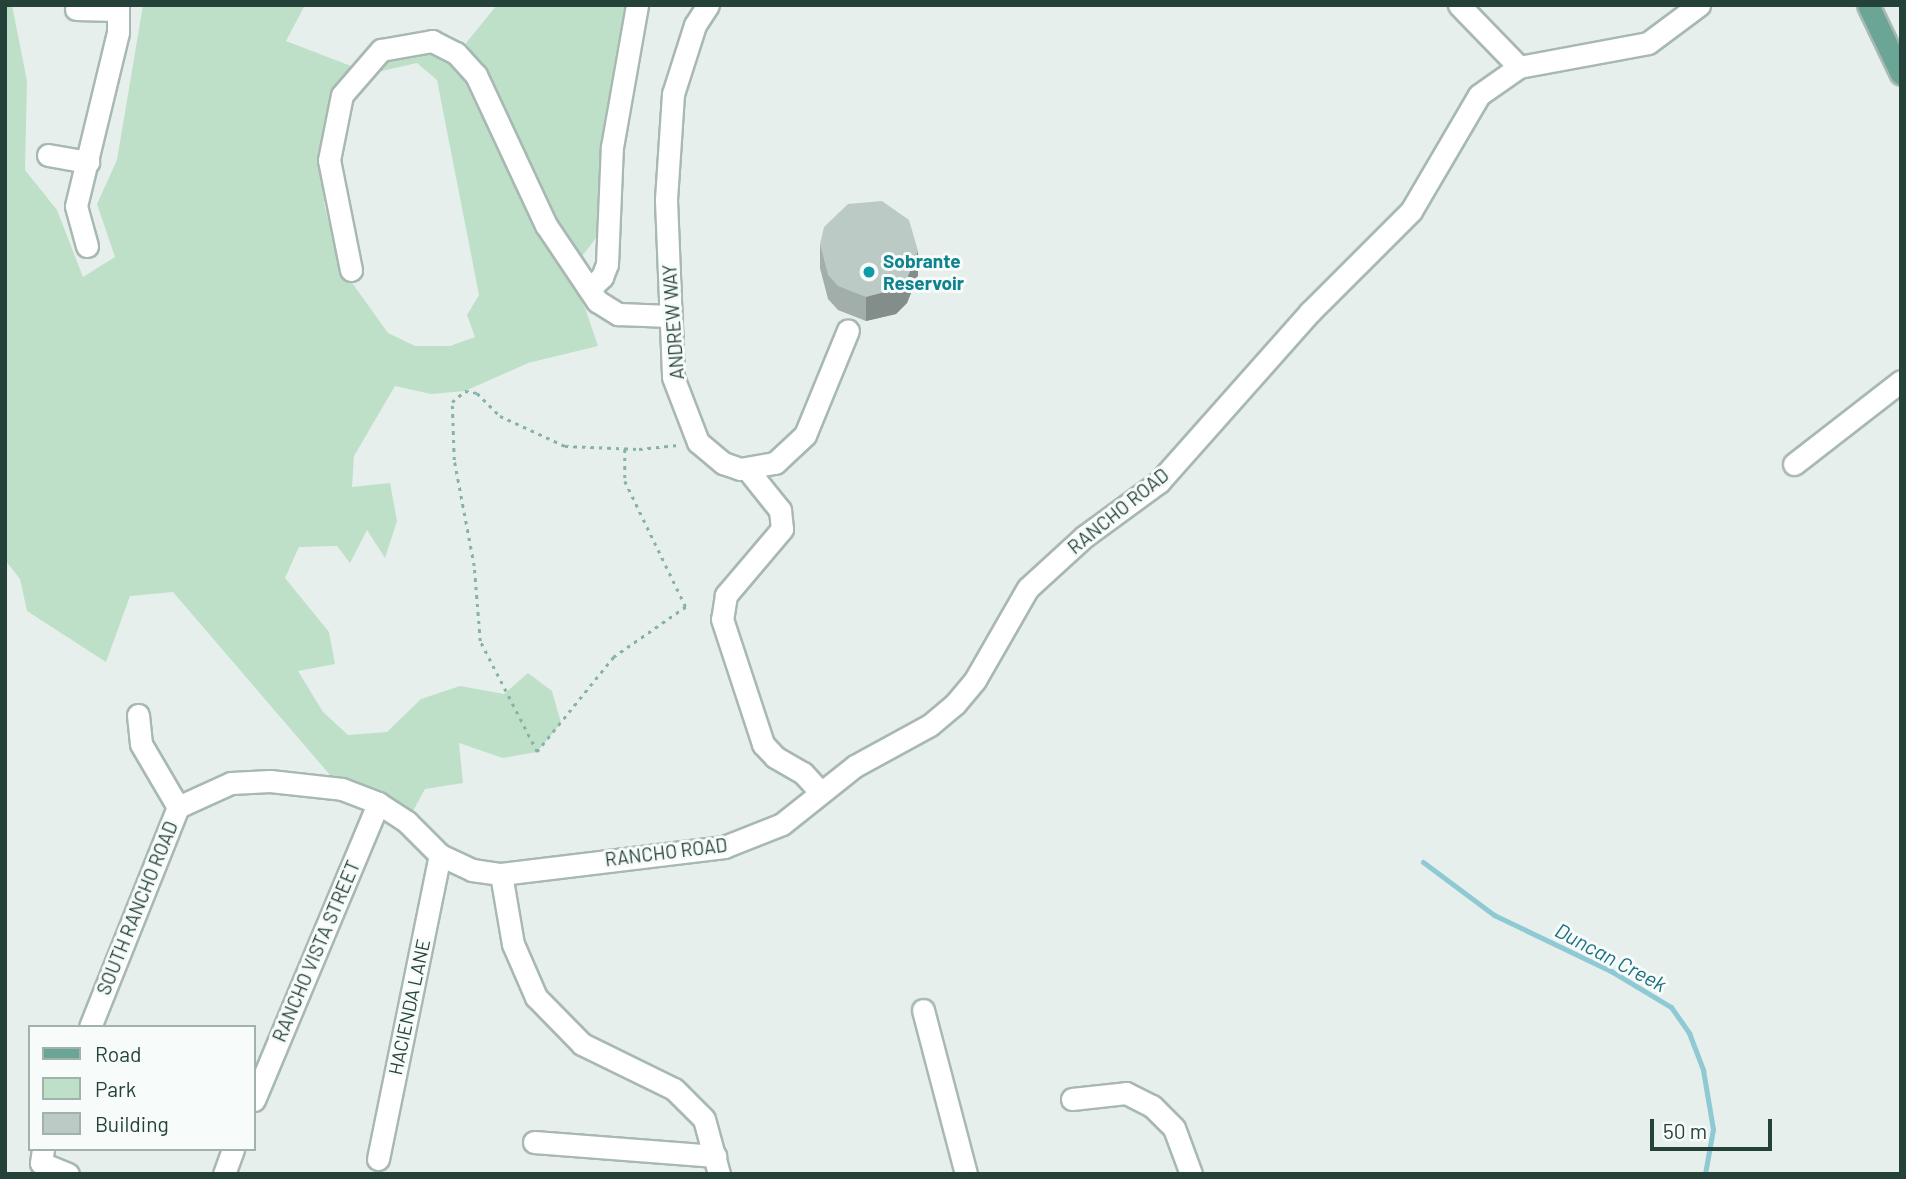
<!DOCTYPE html>
<style>
body{margin:0}
#map{position:relative;width:1906px;height:1179px;overflow:hidden;background:#e6efeb;font-family:Barlow,sans-serif}
div>[style]{position:absolute}
.green>*{inset:0;background:#bfe0c8}
.stream>*{height:5px;margin:-2.5px;padding:0 2.5px;transform-origin:2.5px;border-radius:2.5px;background:#8ec9d4}
.path>*{height:2.5px;margin-top:-1.25px;transform-origin:0;background:repeating-linear-gradient(90deg,#86b3a5 0 3.5px,transparent 0 8.5px)}
.roads{filter:drop-shadow(2px 0 #a8b8b2) drop-shadow(-2px 0 #a8b8b2) drop-shadow(0 2px #a8b8b2) drop-shadow(0 -2px #a8b8b2)}
.minor>*{height:21px;margin:-10.5px;padding:0 10.5px;transform-origin:10.5px;border-radius:10.5px;background:#fff}
.major>*{height:21px;margin:-10.5px;padding:0 10.5px;transform-origin:10.5px;border-radius:10.5px;background:#6aa596}
.wall>*{inset:0;background:#a1aea9}
.shaded-wall>*{inset:0;background:#838d89}
.building>*{inset:0;background:#bbcac4}
.dots>*{width:19px;height:19px;translate:-50% -50%;box-sizing:border-box;border:4px solid #f7fbf9;border-radius:50%}
span{translate:-50% -50%;white-space:nowrap;text-align:center;line-height:1.15;-webkit-text-stroke:6px #f7fbf9;paint-order:stroke}
.culture-label{font-size:19px;color:#0d838f;font-weight:700}
.left{translate:0 -50%;text-align:left}
.street-label{font-size:19px;color:#24423a}
.water-label{font-size:21px;color:#1c6f80;font-style:italic}
.frame{position:absolute;inset:0;border:7px solid #24423a;pointer-events:none}
.legend{position:absolute;left:28px;top:1025px;width:228px;height:126px;box-sizing:border-box;background:#f7fbf9;border:2px solid #a3b1ad;margin:0;padding:9px 12px;list-style:none;font-size:21px;color:#24423a}
.legend li{display:flex;align-items:center;gap:14px;height:35px}
.legend b{width:35px;border:2px solid #a3b1ad}
.scale{position:absolute;left:1650px;top:1119px;width:122px;height:32px;box-sizing:border-box;border:4px solid #24423a;border-top:0;padding-left:9px;font-size:21px;line-height:24px;white-space:nowrap;color:#24423a;-webkit-text-stroke:5px #f7fbf9;paint-order:stroke}
</style>
<div id="map">
<div class="green">
<i style="clip-path:polygon(5px 5px,12px 5px,27px 81px,25px 170px,57px 210px,83px 277px,115px 257px,97px 204px,117px 160px,143px 5px,305px 5px,286px 41px,356px 68px,324px 203px,340px 266px,388px 333px,415px 346px,450px 346px,475px 337px,467px 315px,479px 295px,437px 80px,417px 63px,364px 75px,394px 52px,424px 47px,453px 55px,474px 85px,581px 296px,598px 346px,528px 363px,465px 391px,431px 394px,395px 386px,354px 456px,352px 487px,390px 483px,397px 521px,385px 558px,367px 530px,350px 563px,337px 546px,299px 547px,285px 578px,329px 632px,335px 664px,298px 671px,323px 712px,348px 735px,387px 732px,421px 699px,460px 686px,504px 694px,528px 673px,552px 691px,561px 723px,537px 752px,503px 758px,459px 743px,463px 783px,425px 789px,407px 822px,342px 789px,173px 592px,130px 596px,106px 662px,27px 611px,20px 579px,5px 560px)"></i>
<i style="clip-path:polygon(497px 5px,631px 5px,603px 229px,579px 260px,544px 206px,503px 123px,496px 86px,466px 43px)"></i>
</div>
<div class="stream">
<i style="left:1423px;top:862px;width:89px;rotate:36.7deg"></i>
<i style="left:1494px;top:915px;width:130px;rotate:25.6deg"></i>
<i style="left:1611px;top:971px;width:70px;rotate:31deg"></i>
<i style="left:1671px;top:1007px;width:32px;rotate:55deg"></i>
<i style="left:1689px;top:1033px;width:40px;rotate:69deg"></i>
<i style="left:1703px;top:1070px;width:60px;rotate:80.4deg"></i>
<i style="left:1713px;top:1129px;width:46px;rotate:100.1deg"></i>
</div>
<div class="path">
<i style="left:625px;top:449px;width:32px;rotate:90deg"></i>
<i style="left:625px;top:481px;width:140px;rotate:64.2deg"></i>
<i style="left:686px;top:607px;width:88px;rotate:145.2deg"></i>
<i style="left:614px;top:657px;width:122px;rotate:129deg"></i>
<i style="left:537px;top:752px;width:125px;rotate:-117.2deg"></i>
<i style="left:480px;top:641px;width:75px;rotate:-94.6deg"></i>
<i style="left:474px;top:566px;width:108px;rotate:-100.7deg"></i>
<i style="left:454px;top:460px;width:58px;rotate:-92deg"></i>
<i style="left:452px;top:402px;width:17px;rotate:-40deg"></i>
<i style="left:465px;top:391px;width:12px;rotate:9deg"></i>
<i style="left:477px;top:393px;width:33px;rotate:45deg"></i>
<i style="left:500px;top:416px;width:72px;rotate:24.8deg"></i>
<i style="left:565px;top:446px;width:74px;rotate:2.3deg"></i>
<i style="left:639px;top:449px;width:39px;rotate:-6deg"></i>
</div>
<div class="roads">
<div class="minor">
<i style="left:708px;top:5px;width:24px;rotate:123deg"></i>
<i style="left:695px;top:25px;width:72px;rotate:107.7deg"></i>
<i style="left:673px;top:94px;width:106px;rotate:93.8deg"></i>
<i style="left:666px;top:200px;width:177px;rotate:87.7deg"></i>
<i style="left:673px;top:377px;width:70px;rotate:69deg"></i>
<i style="left:698px;top:442px;width:33px;rotate:40deg"></i>
<i style="left:723px;top:463px;width:18px;rotate:19deg"></i>
<i style="left:740px;top:469px;width:36px;rotate:-10deg"></i>
<i style="left:775px;top:463px;width:41px;rotate:-43deg"></i>
<i style="left:805px;top:435px;width:113px;rotate:-67.7deg"></i>
<i style="left:1459px;top:5px;width:86px;rotate:45.9deg"></i>
<i style="left:76px;top:9px;width:42px;rotate:1.4deg"></i>
<i style="left:48px;top:155px;width:41px;rotate:9.9deg"></i>
<i style="left:87px;top:246px;width:41px;rotate:-105.4deg"></i>
<i style="left:76px;top:206px;width:179px;rotate:-76.4deg"></i>
<i style="left:118px;top:32px;width:27px;rotate:-90deg"></i>
<i style="left:351px;top:270px;width:112px;rotate:-101.3deg"></i>
<i style="left:329px;top:160px;width:66px;rotate:-78.7deg"></i>
<i style="left:342px;top:95px;width:60px;rotate:-49.1deg"></i>
<i style="left:381px;top:50px;width:52px;rotate:-10deg"></i>
<i style="left:432px;top:41px;width:27px;rotate:27deg"></i>
<i style="left:456px;top:53px;width:30px;rotate:48deg"></i>
<i style="left:476px;top:75px;width:166px;rotate:65deg"></i>
<i style="left:546px;top:225px;width:92px;rotate:56.1deg"></i>
<i style="left:597px;top:301px;width:25px;rotate:32deg"></i>
<i style="left:618px;top:314px;width:52px;rotate:2.2deg"></i>
<i style="left:589px;top:289px;width:18px;rotate:-43deg"></i>
<i style="left:602px;top:277px;width:14px;rotate:-69deg"></i>
<i style="left:607px;top:264px;width:117px;rotate:-87.6deg"></i>
<i style="left:612px;top:147px;width:144px;rotate:-80deg"></i>
<i style="left:1794px;top:464px;width:135px;rotate:-37.8deg"></i>
<i style="left:747px;top:469px;width:53px;rotate:51.2deg"></i>
<i style="left:780px;top:510px;width:19px;rotate:84deg"></i>
<i style="left:782px;top:529px;width:87px;rotate:130.3deg"></i>
<i style="left:726px;top:595px;width:24px;rotate:99deg"></i>
<i style="left:722px;top:619px;width:132px;rotate:71.8deg"></i>
<i style="left:763px;top:744px;width:18px;rotate:47deg"></i>
<i style="left:775px;top:757px;width:32px;rotate:30deg"></i>
<i style="left:803px;top:773px;width:25px;rotate:48deg"></i>
<i style="left:138px;top:715px;width:29px;rotate:84deg"></i>
<i style="left:141px;top:744px;width:73px;rotate:59.6deg"></i>
<i style="left:501px;top:874px;width:71px;rotate:80.3deg"></i>
<i style="left:513px;top:944px;width:58px;rotate:66.5deg"></i>
<i style="left:536px;top:997px;width:66px;rotate:45.6deg"></i>
<i style="left:582px;top:1044px;width:102px;rotate:26.1deg"></i>
<i style="left:674px;top:1089px;width:42px;rotate:45deg"></i>
<i style="left:704px;top:1119px;width:57px;rotate:74.7deg"></i>
<i style="left:923px;top:1010px;width:170px;rotate:75.3deg"></i>
<i style="left:90px;top:1027px;width:237px;rotate:-68.2deg"></i>
<i style="left:178px;top:807px;width:58px;rotate:-24.4deg"></i>
<i style="left:231px;top:783px;width:39px;rotate:-3deg"></i>
<i style="left:270px;top:781px;width:72px;rotate:6.3deg"></i>
<i style="left:342px;top:789px;width:39px;rotate:21deg"></i>
<i style="left:378px;top:803px;width:35px;rotate:33deg"></i>
<i style="left:407px;top:822px;width:47px;rotate:45deg"></i>
<i style="left:440px;top:855px;width:35px;rotate:25deg"></i>
<i style="left:472px;top:870px;width:29px;rotate:8deg"></i>
<i style="left:501px;top:874px;width:225px;rotate:-6.9deg"></i>
<i style="left:724px;top:847px;width:62px;rotate:-21.6deg"></i>
<i style="left:782px;top:824px;width:93px;rotate:-38.5deg"></i>
<i style="left:855px;top:766px;width:85px;rotate:-28.7deg"></i>
<i style="left:930px;top:725px;width:33px;rotate:-40deg"></i>
<i style="left:955px;top:704px;width:31px;rotate:-50deg"></i>
<i style="left:975px;top:680px;width:106px;rotate:-60.1deg"></i>
<i style="left:1028px;top:588px;width:77px;rotate:-42.4deg"></i>
<i style="left:1085px;top:536px;width:92px;rotate:-36.1deg"></i>
<i style="left:1159px;top:482px;width:227px;rotate:-48.4deg"></i>
<i style="left:1310px;top:312px;width:143px;rotate:-45deg"></i>
<i style="left:1411px;top:211px;width:134px;rotate:-59.6deg"></i>
<i style="left:1479px;top:95px;width:49px;rotate:-35deg"></i>
<i style="left:1519px;top:67px;width:131px;rotate:-10.5deg"></i>
<i style="left:1648px;top:43px;width:64px;rotate:-36.7deg"></i>
<i style="left:1072px;top:1099px;width:54px;rotate:-6.3deg"></i>
<i style="left:1126px;top:1093px;width:29px;rotate:27deg"></i>
<i style="left:1152px;top:1106px;width:31px;rotate:45deg"></i>
<i style="left:1174px;top:1128px;width:49px;rotate:69.7deg"></i>
<i style="left:254px;top:1100px;width:322px;rotate:-67.3deg"></i>
<i style="left:534px;top:1142px;width:182px;rotate:4.4deg"></i>
<i style="left:43px;top:1149px;width:14px;rotate:98deg"></i>
<i style="left:41px;top:1163px;width:29px;rotate:22deg"></i>
<i style="left:378px;top:1159px;width:310px;rotate:-78.5deg"></i>
<i style="left:224px;top:1174px;width:27px;rotate:-70deg"></i>
</div>
<div class="major">
<i style="left:1868px;top:5px;width:76px;rotate:64.4deg"></i>
</div>
</div>
<div class="wall">
<i style="clip-path:polygon(820px 244px,918px 275px,907px 303px,896px 314px,866px 321px,838px 310px,828px 299px,820px 268px)"></i>
</div>
<div class="shaded-wall">
<i style="clip-path:polygon(918px 251px,918px 275px,907px 303px,896px 314px,866px 321px,866px 297px)"></i>
</div>
<div class="building">
<i style="clip-path:polygon(882px 201px,909px 220px,918px 251px,907px 279px,896px 289px,866px 297px,838px 286px,828px 275px,820px 244px,824px 227px,848px 204px)"></i>
</div>
<div class="dots">
<i style="left:869px;top:272px;background:#0f9aa8"></i>
</div>
<div class="culture-label">
<span class="left" style="left:883px;top:272px">Sobrante<br>Reservoir</span>
</div>
<div class="street-label">
<span style="left:673px;top:322px;rotate:-94deg">ANDREW WAY</span>
<span style="left:1118px;top:511px;rotate:-39deg">RANCHO ROAD</span>
<span style="left:666px;top:852px;rotate:-7deg">RANCHO ROAD</span>
<span style="left:137px;top:908px;rotate:-68deg">SOUTH RANCHO ROAD</span>
<span style="left:316px;top:951px;rotate:-67deg">RANCHO VISTA STREET</span>
<span style="left:409px;top:1007px;rotate:-78deg">HACIENDA LANE</span>
</div>
<div class="water-label">
<span style="left:1611px;top:957px;rotate:28deg">Duncan Creek</span>
</div>
<div class="frame"></div>
<ul class="legend">
<li><b style="height:9px;background:#6aa596"></b>Road</li>
<li><b style="height:19px;background:#bfe0c8"></b>Park</li>
<li><b style="height:19px;background:#bbcac4"></b>Building</li>
</ul>
<div class="scale">50 m</div>
</div>
